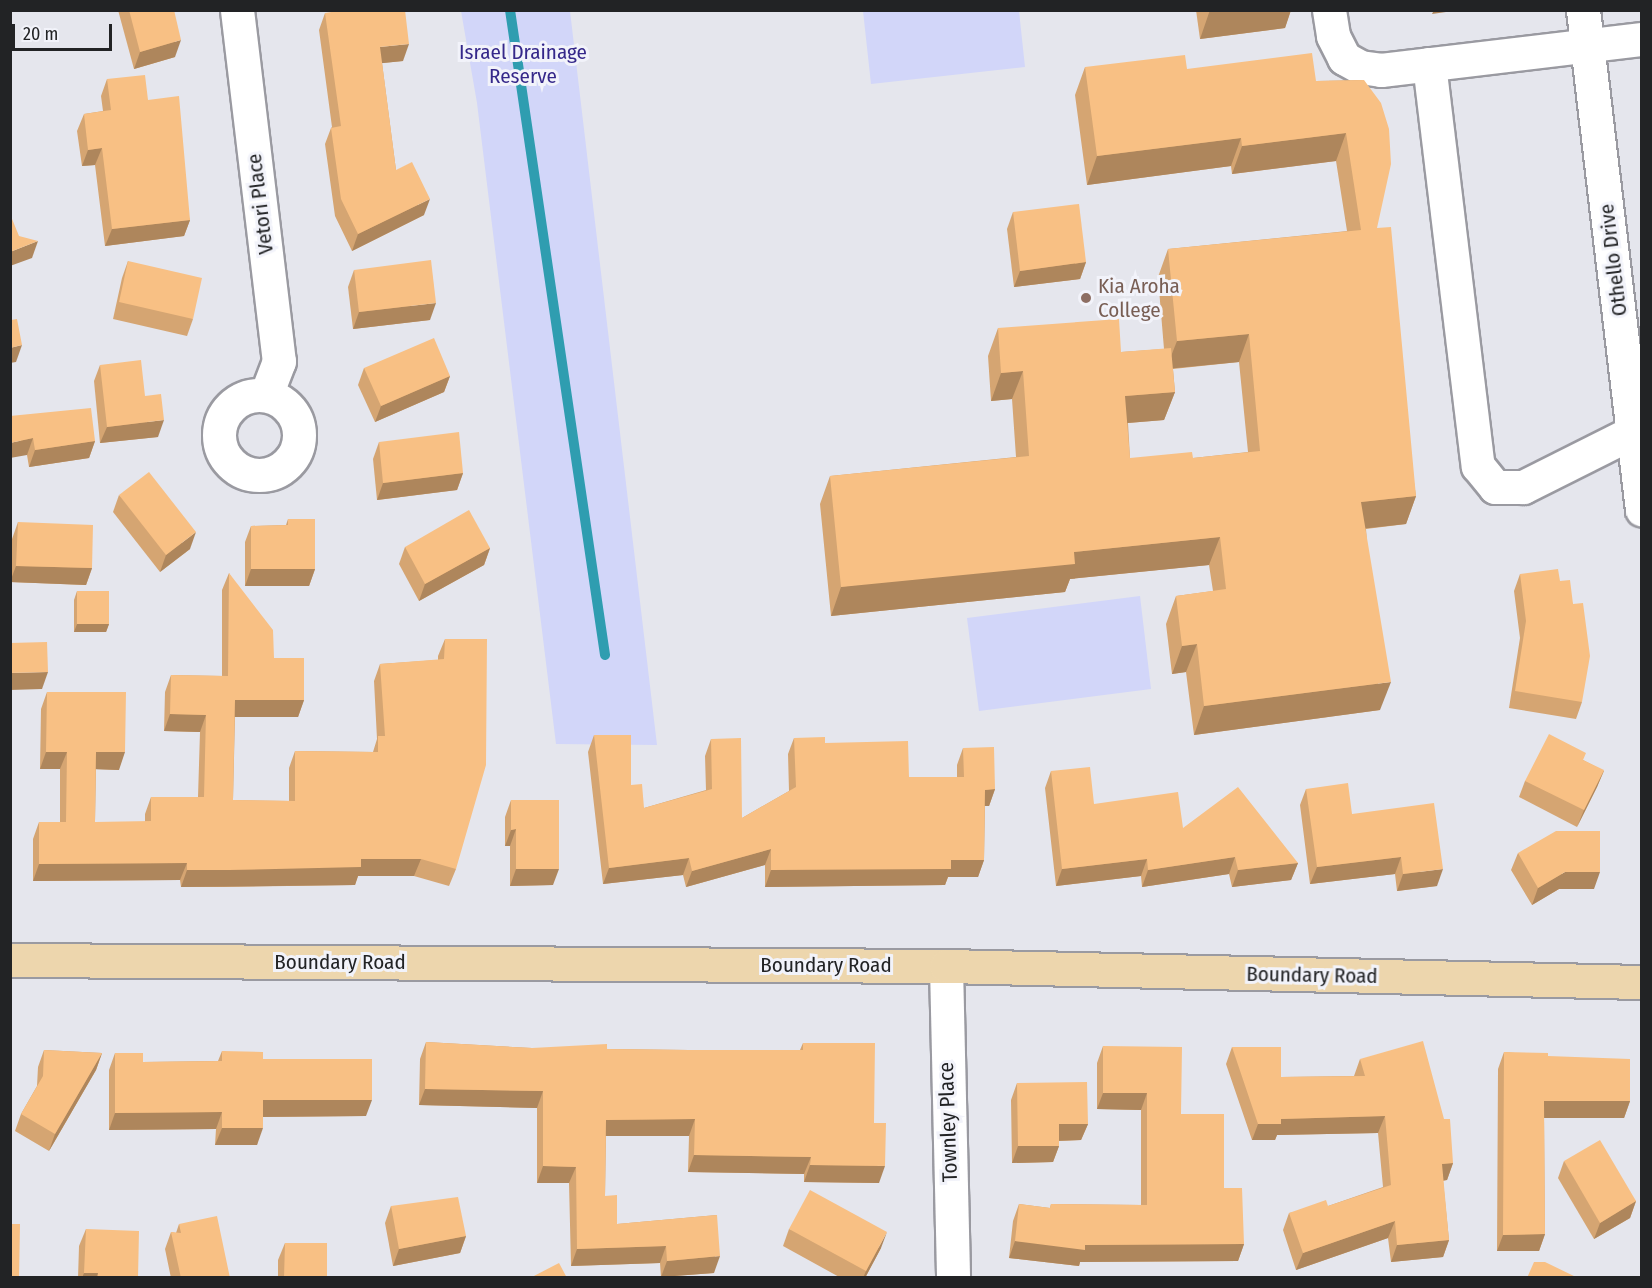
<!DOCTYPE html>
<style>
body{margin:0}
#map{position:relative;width:1652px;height:1288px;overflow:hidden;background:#e5e6ed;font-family:"Fira Sans Condensed",sans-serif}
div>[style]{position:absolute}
.green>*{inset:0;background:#d2d6f9}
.stream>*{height:10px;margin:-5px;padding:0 5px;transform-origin:5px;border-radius:5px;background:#2f9db0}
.roads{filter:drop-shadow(2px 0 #9a9aa1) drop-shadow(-2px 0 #9a9aa1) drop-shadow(0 2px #9a9aa1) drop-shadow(0 -2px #9a9aa1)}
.minor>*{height:33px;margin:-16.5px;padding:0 16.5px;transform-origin:16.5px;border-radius:16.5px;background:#fff}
.minor>.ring{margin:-16.5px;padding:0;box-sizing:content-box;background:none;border:33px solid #fff;border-radius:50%}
.major>*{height:33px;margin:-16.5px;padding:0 16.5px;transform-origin:16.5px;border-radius:16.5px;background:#edd6ad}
.wall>*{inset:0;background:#d5a572}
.shaded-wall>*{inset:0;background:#ae865c}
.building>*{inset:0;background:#f8c084}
.dots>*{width:16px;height:16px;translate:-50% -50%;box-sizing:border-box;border:3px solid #f2f3fa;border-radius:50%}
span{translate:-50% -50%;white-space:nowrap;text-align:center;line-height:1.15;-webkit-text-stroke:6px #f2f3fa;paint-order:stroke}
.park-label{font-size:21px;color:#35288a}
.street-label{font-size:21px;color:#222325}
.education-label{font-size:21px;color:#785e54}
.left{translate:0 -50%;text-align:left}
.frame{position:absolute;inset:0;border:12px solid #222325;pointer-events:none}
.scale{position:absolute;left:12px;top:24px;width:100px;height:27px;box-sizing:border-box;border:3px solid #222325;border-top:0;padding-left:8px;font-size:18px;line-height:21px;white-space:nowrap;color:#222325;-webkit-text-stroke:4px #f2f3fa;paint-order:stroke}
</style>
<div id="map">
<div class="green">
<i style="clip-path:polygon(461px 11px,570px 11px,657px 745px,556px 744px,477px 103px)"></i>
<i style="clip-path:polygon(863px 11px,1019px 11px,1025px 67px,871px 84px)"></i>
<i style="clip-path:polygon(1140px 596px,1151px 689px,979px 711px,967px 618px)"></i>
</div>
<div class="stream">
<i style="left:510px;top:10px;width:652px;rotate:81.62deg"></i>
</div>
<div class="roads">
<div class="minor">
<i style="left:237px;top:10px;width:354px;rotate:83.2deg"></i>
<i style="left:279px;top:361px;width:36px;rotate:111deg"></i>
<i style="left:1329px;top:10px;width:26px;rotate:81deg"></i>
<i style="left:1333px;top:36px;width:25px;rotate:63deg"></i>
<i style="left:1344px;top:58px;width:18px;rotate:29deg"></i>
<i style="left:1360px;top:67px;width:21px;rotate:8deg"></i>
<i style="left:1381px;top:70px;width:263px;rotate:-6.8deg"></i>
<i style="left:1583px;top:10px;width:503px;rotate:83.27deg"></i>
<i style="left:1429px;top:64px;width:405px;rotate:83.1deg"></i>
<i style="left:1478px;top:466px;width:27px;rotate:51deg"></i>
<i style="left:1495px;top:487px;width:28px"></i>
<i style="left:1523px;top:487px;width:123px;rotate:-26.6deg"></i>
<i class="ring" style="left:219px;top:395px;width:47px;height:47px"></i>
<i style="left:946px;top:966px;width:312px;rotate:88.7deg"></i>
</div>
<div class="major">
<i style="left:10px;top:960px;width:936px;rotate:0.37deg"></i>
<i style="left:946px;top:966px;width:696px;rotate:1.32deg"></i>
</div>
</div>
<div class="wall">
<i style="clip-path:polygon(118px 10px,174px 10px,175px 57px,134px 69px)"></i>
<i style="clip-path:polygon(1196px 10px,1291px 10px,1285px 28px,1200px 39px)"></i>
<i style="clip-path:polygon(325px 13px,403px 61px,382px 63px,396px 170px,424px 215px,352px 251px,335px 216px,325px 144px,331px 128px,332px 127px,319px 30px)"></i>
<i style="clip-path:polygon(evenodd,1085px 67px,1187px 69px,1316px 81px,1364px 80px,1377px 228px,1416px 496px,1406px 524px,1366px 529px,1380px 710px,1194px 735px,1186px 672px,1172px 674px,1166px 624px,1176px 596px,1213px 591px,1209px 565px,1070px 579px,1065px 592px,831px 616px,820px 504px,830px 476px,1016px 457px,1012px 399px,991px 401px,988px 356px,998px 328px,1121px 352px,1164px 349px,1158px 277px,1168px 249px,1347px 231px,1336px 161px,1232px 174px,1231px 166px,1087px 185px,1075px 95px,1085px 67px,1239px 362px,1248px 452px,1193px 458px,1130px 458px,1128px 423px,1164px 420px,1175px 392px,1173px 369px,1239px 362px)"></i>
<i style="clip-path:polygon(107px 79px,148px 100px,190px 220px,184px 236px,105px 246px,95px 165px,82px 166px,77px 131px,84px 114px,103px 111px,101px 96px)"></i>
<i style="clip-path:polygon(1013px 212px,1086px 262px,1080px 279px,1014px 287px,1007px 229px)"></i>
<i style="clip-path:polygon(128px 261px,193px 319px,187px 336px,113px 319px,122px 278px)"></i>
<i style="clip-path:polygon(354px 270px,430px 320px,353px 329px,348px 287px)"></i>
<i style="clip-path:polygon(100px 365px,158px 437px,100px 443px,94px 381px)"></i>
<i style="clip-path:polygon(364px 368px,450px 376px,444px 392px,375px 422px,358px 385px)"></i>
<i style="clip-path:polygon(10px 416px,95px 441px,89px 458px,29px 467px,27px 455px)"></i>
<i style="clip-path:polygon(379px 442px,463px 473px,457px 490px,377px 500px,373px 459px)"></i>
<i style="clip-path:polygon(119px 495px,190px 549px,160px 572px,113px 512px)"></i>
<i style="clip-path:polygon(288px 519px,315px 569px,309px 586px,245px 586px,245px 542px,251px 526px,286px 525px)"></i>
<i style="clip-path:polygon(18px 522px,92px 568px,86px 585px,10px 582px,12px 539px)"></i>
<i style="clip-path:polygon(405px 547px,490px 548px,484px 565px,419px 601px,399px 564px)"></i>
<i style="clip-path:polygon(229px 573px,274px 658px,304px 700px,298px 717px,235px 717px,233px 800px,289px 801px,289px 768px,295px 751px,373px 752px,377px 739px,374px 681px,380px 664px,438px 660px,438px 656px,445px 639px,456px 869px,449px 886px,414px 876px,358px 876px,355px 885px,223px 887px,181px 887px,180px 880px,33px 881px,33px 839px,39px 822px,60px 822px,60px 769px,40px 769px,41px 709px,47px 692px,119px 770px,96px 769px,95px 822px,145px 822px,145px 814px,151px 797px,198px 797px,200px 732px,164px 731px,165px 692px,171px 675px,222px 676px,222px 590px)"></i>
<i style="clip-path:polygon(1520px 574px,1560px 581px,1573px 604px,1582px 702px,1576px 719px,1509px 708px,1520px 638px,1514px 591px)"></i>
<i style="clip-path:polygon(77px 591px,109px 624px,106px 632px,74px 632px,74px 600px)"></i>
<i style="clip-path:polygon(594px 735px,631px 785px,644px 808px,706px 790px,705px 756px,711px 739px,742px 818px,789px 791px,788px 754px,794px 738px,825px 743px,909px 777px,957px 777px,957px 765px,963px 748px,995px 789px,989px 806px,985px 806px,984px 860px,978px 877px,948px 877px,945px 885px,765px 887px,765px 865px,686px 887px,683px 875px,603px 884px,588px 752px)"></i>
<i style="clip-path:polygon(1583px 760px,1604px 771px,1597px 787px,1577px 827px,1519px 797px,1525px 781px)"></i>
<i style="clip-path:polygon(1051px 771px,1094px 804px,1183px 828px,1298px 863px,1291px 880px,1232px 887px,1229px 874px,1142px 887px,1141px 876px,1056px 886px,1045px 788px)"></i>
<i style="clip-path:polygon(1306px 789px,1352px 814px,1437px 886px,1397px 891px,1395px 874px,1310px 884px,1300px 805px)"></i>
<i style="clip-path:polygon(511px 800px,553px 885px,510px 886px,510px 846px,505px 846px,505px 817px)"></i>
<i style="clip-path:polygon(1518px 853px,1594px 889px,1559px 889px,1532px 905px,1511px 870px)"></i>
<i style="clip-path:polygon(426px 1042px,532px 1048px,689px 1050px,800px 1050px,803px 1043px,874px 1123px,879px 1183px,804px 1182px,804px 1174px,688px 1172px,689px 1136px,606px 1136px,605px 1196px,617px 1224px,717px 1215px,714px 1273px,661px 1277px,660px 1263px,571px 1266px,569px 1183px,537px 1183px,537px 1108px,419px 1105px,420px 1059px)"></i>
<i style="clip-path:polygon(1103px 1046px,1181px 1114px,1224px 1188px,1244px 1244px,1238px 1261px,1080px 1262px,1079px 1266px,1009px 1258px,1013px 1221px,1019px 1204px,1050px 1208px,1051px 1204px,1141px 1205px,1141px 1110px,1097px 1109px,1097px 1063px)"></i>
<i style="clip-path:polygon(1232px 1047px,1281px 1077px,1354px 1076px,1360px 1059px,1453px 1163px,1447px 1180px,1443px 1181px,1449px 1240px,1443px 1257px,1391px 1262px,1388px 1238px,1296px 1270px,1283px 1230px,1289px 1213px,1328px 1206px,1383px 1187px,1378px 1133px,1277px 1135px,1275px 1140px,1252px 1140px,1226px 1064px)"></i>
<i style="clip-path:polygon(44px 1050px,102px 1053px,96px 1070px,49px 1151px,15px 1131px,21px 1114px,37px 1086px,38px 1067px)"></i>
<i style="clip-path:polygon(222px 1051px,263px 1059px,366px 1116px,263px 1117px,257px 1145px,215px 1145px,216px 1129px,109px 1130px,109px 1070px,115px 1053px,143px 1062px,218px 1061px)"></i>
<i style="clip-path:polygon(1504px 1052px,1548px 1056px,1630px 1101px,1624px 1118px,1544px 1118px,1545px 1234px,1539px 1251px,1497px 1251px,1498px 1069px)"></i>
<i style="clip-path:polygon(1017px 1083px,1088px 1124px,1081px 1140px,1059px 1141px,1059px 1146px,1053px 1162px,1012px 1163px,1011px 1100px)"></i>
<i style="clip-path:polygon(1564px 1161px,1636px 1201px,1630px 1218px,1594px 1239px,1558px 1178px)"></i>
<i style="clip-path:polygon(391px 1206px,466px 1236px,460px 1253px,393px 1266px,385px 1223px)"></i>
<i style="clip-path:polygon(179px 1224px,230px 1278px,171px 1278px,165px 1249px,171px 1232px,176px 1233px)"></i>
<i style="clip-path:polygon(86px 1229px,138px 1278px,78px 1278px,79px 1246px)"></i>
<i style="clip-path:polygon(789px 1229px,881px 1248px,865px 1278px,841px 1278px,783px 1246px)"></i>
<i style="clip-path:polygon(285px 1243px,327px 1278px,278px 1278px,278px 1260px)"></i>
</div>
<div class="shaded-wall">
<i style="clip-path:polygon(1210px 10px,1291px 10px,1285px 28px,1200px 39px)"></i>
<i style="clip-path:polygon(1434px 10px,1460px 10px,1432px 14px)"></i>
<i style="clip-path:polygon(181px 40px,175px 57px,134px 69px,140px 52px)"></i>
<i style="clip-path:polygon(409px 44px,403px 61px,374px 64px,380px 47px)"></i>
<i style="clip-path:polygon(1346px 133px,1336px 161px,1232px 174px,1242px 146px)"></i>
<i style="clip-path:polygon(1241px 138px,1231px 166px,1087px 185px,1097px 156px)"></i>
<i style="clip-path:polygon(102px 148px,95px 165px,82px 166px,88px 150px)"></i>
<i style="clip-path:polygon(430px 199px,424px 215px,352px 251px,358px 234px)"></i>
<i style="clip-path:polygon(190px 220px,184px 236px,105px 246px,112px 229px)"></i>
<i style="clip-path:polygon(38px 241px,32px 258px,10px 266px,10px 252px)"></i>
<i style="clip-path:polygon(1086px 262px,1080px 279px,1014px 287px,1020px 271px)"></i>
<i style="clip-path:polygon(436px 303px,430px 320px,353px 329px,359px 312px)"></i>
<i style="clip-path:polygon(1249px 334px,1239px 362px,1166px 369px,1177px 341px)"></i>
<i style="clip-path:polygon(22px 345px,16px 362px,10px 363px,10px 348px)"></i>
<i style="clip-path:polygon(1023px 371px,1012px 399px,991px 401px,1001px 373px)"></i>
<i style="clip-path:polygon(450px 376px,444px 392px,375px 422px,381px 406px)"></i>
<i style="clip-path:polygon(1175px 392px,1164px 420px,1115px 424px,1125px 396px)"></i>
<i style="clip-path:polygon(164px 420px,158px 437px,100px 443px,107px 427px)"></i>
<i style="clip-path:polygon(33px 438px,27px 455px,10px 458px,10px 443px)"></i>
<i style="clip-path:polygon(95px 441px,89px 458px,29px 467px,35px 450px)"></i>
<i style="clip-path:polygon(463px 473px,457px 490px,377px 500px,383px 483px)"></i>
<i style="clip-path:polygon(1416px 496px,1406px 524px,1351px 530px,1361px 502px)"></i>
<i style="clip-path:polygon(196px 532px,190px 549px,160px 572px,166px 555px)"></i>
<i style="clip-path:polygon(1220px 537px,1209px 565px,1070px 579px,1065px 592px,831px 616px,841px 587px,1074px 552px)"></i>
<i style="clip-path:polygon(490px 548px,484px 565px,419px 601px,425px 584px)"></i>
<i style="clip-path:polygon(16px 566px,92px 568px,86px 585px,10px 582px)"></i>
<i style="clip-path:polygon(251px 569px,315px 569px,309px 586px,245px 586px)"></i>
<i style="clip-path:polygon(77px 624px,109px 624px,106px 632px,74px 632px)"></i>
<i style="clip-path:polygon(1197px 644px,1186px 672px,1172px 674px,1182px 646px)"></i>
<i style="clip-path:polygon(48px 672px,42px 689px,10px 690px,10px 673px)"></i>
<i style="clip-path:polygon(1391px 682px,1380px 710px,1194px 735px,1204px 706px)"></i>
<i style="clip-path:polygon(235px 700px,304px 700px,298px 717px,229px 717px)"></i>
<i style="clip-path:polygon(170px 714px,206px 715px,200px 732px,164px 731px)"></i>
<i style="clip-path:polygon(46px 752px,67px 752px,60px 769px,40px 769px)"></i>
<i style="clip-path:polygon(96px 752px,125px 752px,119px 770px,90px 769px)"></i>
<i style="clip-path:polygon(1604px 770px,1597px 787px,1577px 827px,1584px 810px)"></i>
<i style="clip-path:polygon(995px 789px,989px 806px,979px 806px,985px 790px)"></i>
<i style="clip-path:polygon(516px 829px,510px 846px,505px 846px,511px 830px)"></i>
<i style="clip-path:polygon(771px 849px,765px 865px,686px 887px,692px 871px)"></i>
<i style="clip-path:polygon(1235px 857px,1229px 874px,1142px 887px,1148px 870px)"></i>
<i style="clip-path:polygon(1401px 857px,1395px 874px,1310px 884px,1317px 867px)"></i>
<i style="clip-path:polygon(689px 858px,683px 875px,603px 884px,609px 868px)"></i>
<i style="clip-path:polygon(361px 859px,421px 859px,414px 876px,358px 876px,355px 885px,181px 887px,187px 870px)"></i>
<i style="clip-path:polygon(1147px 859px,1141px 876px,1056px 886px,1062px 869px)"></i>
<i style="clip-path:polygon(951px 860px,984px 860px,978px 877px,948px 877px,945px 885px,765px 887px,771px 870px)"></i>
<i style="clip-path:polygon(187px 863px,180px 880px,33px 881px,39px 864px)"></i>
<i style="clip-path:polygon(1298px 863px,1291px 880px,1232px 887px,1238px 870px)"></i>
<i style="clip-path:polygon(516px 869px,559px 869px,553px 885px,510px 886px)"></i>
<i style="clip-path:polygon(1443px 869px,1437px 886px,1397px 891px,1403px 874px)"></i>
<i style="clip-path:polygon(1565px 872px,1600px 872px,1594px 889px,1559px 889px,1532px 905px,1538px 888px)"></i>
<i style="clip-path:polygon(102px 1053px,96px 1070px,49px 1151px,55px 1134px)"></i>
<i style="clip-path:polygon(425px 1089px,543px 1091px,537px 1108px,419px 1105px)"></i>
<i style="clip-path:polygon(1103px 1093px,1147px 1093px,1141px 1110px,1097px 1109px)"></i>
<i style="clip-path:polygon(263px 1100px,372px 1100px,366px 1116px,257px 1117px)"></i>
<i style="clip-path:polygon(1544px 1101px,1630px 1101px,1624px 1118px,1538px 1118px)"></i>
<i style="clip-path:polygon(222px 1112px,216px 1129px,109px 1130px,115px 1113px)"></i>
<i style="clip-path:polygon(1385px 1116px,1378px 1133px,1277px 1135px,1275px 1140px,1252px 1140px,1258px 1124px,1281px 1119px)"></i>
<i style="clip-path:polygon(695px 1119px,689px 1136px,600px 1136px,606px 1120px)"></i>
<i style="clip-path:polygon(1059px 1124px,1088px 1124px,1081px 1140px,1053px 1141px)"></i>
<i style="clip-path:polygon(222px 1128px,263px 1128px,257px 1145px,215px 1145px)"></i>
<i style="clip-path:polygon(1018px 1146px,1059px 1146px,1053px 1162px,1012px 1163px)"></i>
<i style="clip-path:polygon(694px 1155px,811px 1157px,804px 1174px,688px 1172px)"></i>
<i style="clip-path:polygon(1453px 1163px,1447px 1180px,1436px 1181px,1442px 1164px)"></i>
<i style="clip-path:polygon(810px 1165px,885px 1166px,879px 1183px,804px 1182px)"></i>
<i style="clip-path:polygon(543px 1166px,576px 1167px,569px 1183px,537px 1183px)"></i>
<i style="clip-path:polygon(1636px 1201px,1630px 1218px,1594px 1239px,1600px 1223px)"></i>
<i style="clip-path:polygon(1395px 1221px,1388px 1238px,1296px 1270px,1303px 1253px)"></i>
<i style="clip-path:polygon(887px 1232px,881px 1248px,865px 1278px,863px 1278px,866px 1271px)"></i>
<i style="clip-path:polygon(1545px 1234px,1539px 1251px,1497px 1251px,1503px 1235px)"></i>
<i style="clip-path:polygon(466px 1236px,460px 1253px,393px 1266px,399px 1249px)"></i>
<i style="clip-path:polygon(1449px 1240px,1443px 1257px,1391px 1262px,1397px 1245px)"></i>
<i style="clip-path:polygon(1015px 1241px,1085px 1245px,1244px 1244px,1238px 1261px,1080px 1262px,1079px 1266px,1009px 1258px)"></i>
<i style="clip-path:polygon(666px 1246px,660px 1263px,571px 1266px,577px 1249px)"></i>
<i style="clip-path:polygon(720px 1256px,714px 1273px,661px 1277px,667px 1261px)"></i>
<i style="clip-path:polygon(84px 1273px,98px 1273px,96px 1278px,82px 1278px)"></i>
</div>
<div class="building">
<i style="clip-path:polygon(129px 10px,174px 10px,181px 40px,140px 52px)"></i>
<i style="clip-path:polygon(344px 10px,405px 10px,409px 44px,380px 47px,396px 170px,412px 162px,430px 199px,358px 234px,341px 199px,331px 128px,341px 126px,325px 13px)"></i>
<i style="clip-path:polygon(1312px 53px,1316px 81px,1364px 80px,1381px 103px,1389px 129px,1391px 164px,1377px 228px,1391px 227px,1416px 496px,1361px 502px,1391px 682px,1204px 706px,1197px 644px,1182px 646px,1176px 596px,1226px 589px,1220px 537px,1074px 552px,1075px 564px,841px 587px,830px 476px,1029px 456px,1023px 371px,1001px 373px,998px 328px,1119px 319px,1121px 352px,1171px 348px,1175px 392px,1125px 396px,1130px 458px,1192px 452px,1193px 458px,1260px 451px,1249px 334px,1177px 341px,1168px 249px,1361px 230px,1346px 133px,1242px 146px,1241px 138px,1097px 156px,1085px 67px,1185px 55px,1187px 69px)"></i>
<i style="clip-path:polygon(145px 75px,148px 100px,179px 96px,190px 220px,112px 229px,102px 148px,88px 150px,84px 114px,111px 110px,107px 79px)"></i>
<i style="clip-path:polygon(1079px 204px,1086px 262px,1020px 271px,1013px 212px)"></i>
<i style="clip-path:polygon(10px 214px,19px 236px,38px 241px,10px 252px)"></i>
<i style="clip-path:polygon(431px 260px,436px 303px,359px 312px,354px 270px)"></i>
<i style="clip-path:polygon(128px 261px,202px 278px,193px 319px,119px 302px)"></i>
<i style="clip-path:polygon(10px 316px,11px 320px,17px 319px,22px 345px,10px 348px)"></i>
<i style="clip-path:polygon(434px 338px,450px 376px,381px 406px,364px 368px)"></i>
<i style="clip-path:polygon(141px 360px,145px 396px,161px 394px,164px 420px,107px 427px,100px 365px)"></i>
<i style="clip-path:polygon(91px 408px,95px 441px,35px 450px,33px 438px,10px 443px,10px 416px)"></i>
<i style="clip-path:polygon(459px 432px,463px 473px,383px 483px,379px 442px)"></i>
<i style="clip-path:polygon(149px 472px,196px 532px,166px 555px,119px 495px)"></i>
<i style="clip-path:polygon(469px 510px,490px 548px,425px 584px,405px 547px)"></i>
<i style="clip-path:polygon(288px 519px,315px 519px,315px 569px,251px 569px,251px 526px,288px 525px)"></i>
<i style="clip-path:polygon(18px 522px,93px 525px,92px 568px,16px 566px)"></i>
<i style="clip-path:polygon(1558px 569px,1560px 581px,1570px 580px,1573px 604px,1583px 603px,1590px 656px,1582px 702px,1515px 691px,1526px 621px,1520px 574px)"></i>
<i style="clip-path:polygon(229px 573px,273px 630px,274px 658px,304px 658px,304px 700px,235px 700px,233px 800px,295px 801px,295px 751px,378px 752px,378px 736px,385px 736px,380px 664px,444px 659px,445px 639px,487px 639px,486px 765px,456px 869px,421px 859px,361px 859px,361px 867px,229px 870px,187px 870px,187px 863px,39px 864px,39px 822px,66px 822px,67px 752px,46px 752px,47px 692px,126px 692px,125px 752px,96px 752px,95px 822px,151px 821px,151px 797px,204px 797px,206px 715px,170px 714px,171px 675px,228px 676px)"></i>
<i style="clip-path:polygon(77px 591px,109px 591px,109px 624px,77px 624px)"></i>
<i style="clip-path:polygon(47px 642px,48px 672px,10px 673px,10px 643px)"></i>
<i style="clip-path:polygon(1549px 734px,1586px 753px,1583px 760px,1604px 770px,1584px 810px,1525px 781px)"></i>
<i style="clip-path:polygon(594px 735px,631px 735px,631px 785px,642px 784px,644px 808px,712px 789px,711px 739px,741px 738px,742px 818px,796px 787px,794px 738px,825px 737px,825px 743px,908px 741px,909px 777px,964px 777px,963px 748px,994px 747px,995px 789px,985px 790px,984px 860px,951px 860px,951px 869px,771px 870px,771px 849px,692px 871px,689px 858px,609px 868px)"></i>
<i style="clip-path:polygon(1090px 767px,1094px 804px,1178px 792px,1183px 828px,1238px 787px,1298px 863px,1238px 870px,1235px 857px,1148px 870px,1147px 859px,1062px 869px,1051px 771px)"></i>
<i style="clip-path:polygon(1348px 783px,1352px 814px,1434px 803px,1443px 869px,1403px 874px,1401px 857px,1317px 867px,1306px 789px)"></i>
<i style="clip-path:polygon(511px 800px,559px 800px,559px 869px,516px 869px,516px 829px,511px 830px)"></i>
<i style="clip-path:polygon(1556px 831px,1600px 831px,1600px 872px,1565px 872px,1538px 888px,1518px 853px)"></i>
<i style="clip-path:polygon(1423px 1041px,1444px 1119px,1450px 1119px,1453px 1163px,1442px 1164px,1449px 1240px,1397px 1245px,1395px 1221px,1303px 1253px,1289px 1213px,1326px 1200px,1328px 1206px,1391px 1185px,1385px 1116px,1281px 1119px,1281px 1124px,1258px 1124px,1232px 1047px,1281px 1047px,1281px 1077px,1365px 1076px,1360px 1059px)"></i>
<i style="clip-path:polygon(426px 1042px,532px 1048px,607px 1044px,607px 1049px,689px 1050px,803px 1050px,803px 1043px,875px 1043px,874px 1123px,886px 1123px,885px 1166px,810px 1165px,811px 1157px,694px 1155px,695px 1119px,606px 1120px,605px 1196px,617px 1195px,617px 1224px,717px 1215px,720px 1256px,667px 1261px,666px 1246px,577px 1249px,576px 1167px,543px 1166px,543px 1091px,425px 1089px)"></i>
<i style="clip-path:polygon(1103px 1046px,1182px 1047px,1181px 1114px,1224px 1114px,1224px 1188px,1242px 1188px,1244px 1244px,1085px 1245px,1085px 1250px,1015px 1241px,1019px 1204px,1050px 1208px,1051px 1204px,1147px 1205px,1147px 1093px,1103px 1093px)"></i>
<i style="clip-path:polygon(44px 1050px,102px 1053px,55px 1134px,21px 1114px,43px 1076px)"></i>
<i style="clip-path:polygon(222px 1051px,263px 1052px,263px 1059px,372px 1059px,372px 1100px,263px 1100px,263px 1128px,222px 1128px,222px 1112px,115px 1113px,115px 1053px,143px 1053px,143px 1062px,222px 1061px)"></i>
<i style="clip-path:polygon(1504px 1052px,1548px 1053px,1548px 1056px,1630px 1059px,1630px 1101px,1544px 1101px,1545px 1234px,1503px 1235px)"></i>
<i style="clip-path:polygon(1087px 1082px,1088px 1124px,1059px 1124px,1059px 1146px,1018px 1146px,1017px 1083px)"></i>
<i style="clip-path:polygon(1600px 1140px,1636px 1201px,1600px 1223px,1564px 1161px)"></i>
<i style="clip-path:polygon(810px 1190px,887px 1232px,866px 1271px,789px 1229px)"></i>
<i style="clip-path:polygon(458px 1197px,466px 1236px,399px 1249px,391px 1206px)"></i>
<i style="clip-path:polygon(217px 1216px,230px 1278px,181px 1278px,171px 1232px,181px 1233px,179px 1224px)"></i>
<i style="clip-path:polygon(10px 1224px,20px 1224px,19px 1278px,10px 1278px)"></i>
<i style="clip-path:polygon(86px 1229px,139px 1231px,138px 1278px,98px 1278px,98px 1273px,84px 1273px)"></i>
<i style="clip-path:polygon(285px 1243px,327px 1243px,327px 1278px,284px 1278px)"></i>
<i style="clip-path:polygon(1534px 1262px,1545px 1262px,1578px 1278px,1527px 1278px)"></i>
<i style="clip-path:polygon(559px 1263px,567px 1278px,530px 1278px)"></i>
</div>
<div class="dots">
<i style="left:1086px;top:298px;background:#8d6e63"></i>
</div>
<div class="park-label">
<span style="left:523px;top:64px">Israel Drainage<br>Reserve</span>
</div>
<div class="street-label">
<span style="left:260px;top:204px;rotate:-97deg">Vetori Place</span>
<span style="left:1613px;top:260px;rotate:-97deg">Othello Drive</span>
<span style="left:340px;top:962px">Boundary Road</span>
<span style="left:826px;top:965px">Boundary Road</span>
<span style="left:1312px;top:975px;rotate:1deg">Boundary Road</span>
<span style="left:948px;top:1122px;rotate:-92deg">Townley Place</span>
</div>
<div class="education-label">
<span class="left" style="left:1098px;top:298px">Kia Aroha<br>College</span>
</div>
<div class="frame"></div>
<div class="scale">20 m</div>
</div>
